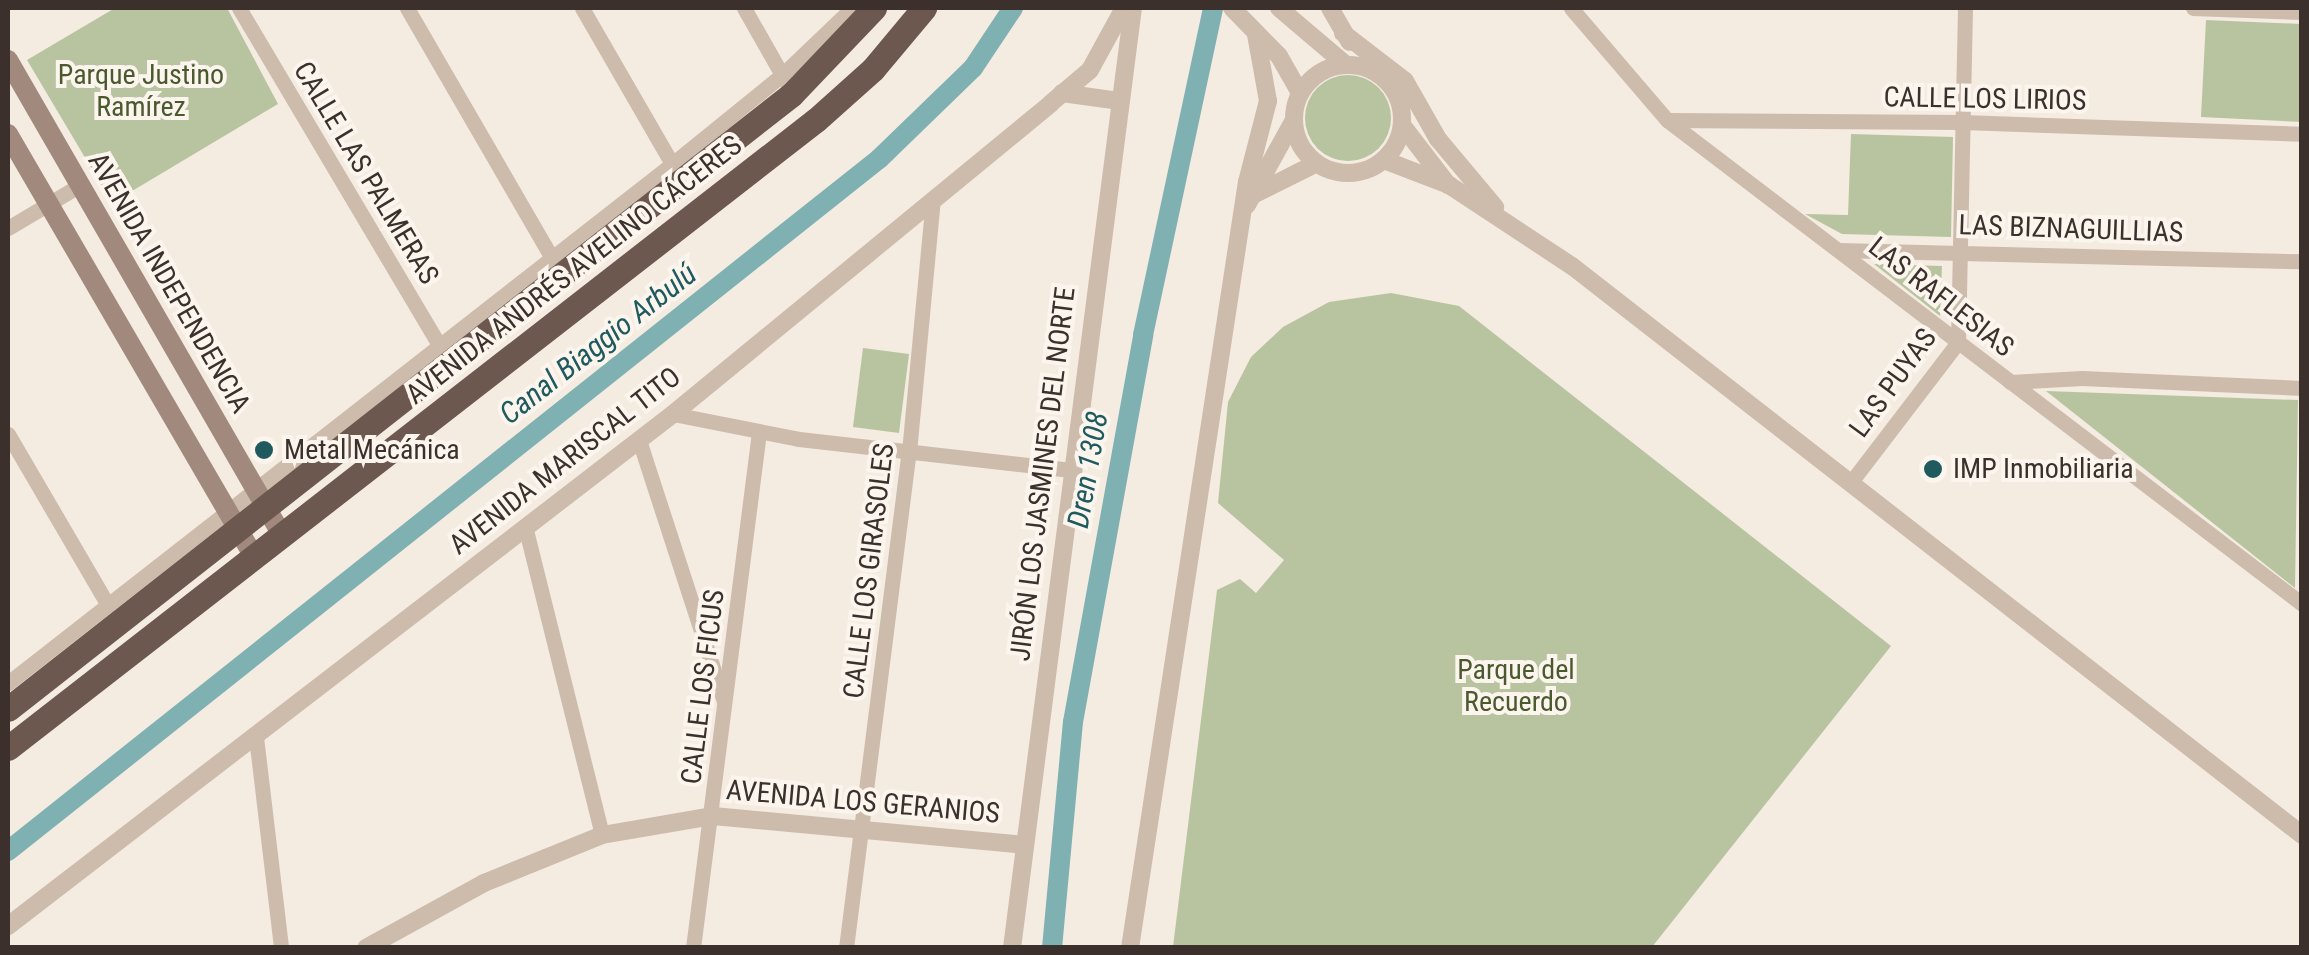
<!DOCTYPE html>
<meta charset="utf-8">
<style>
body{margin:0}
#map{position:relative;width:2309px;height:955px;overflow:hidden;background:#f4ebe1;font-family:"Roboto Condensed",sans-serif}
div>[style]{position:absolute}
.green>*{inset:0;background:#b8c4a0}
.round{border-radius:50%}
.canal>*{height:20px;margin:-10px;padding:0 10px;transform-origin:10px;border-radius:10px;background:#7fb0b2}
.minor>*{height:15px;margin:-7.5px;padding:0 7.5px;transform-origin:7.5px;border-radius:7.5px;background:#cdbbac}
.tertiary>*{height:18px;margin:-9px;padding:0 9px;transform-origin:9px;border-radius:9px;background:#cdbbac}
.tertiary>.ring{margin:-9px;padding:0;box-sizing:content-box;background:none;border:18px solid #cdbbac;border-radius:50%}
.secondary>*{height:20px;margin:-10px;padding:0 10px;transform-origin:10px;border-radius:10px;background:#a18a7d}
.trunk>*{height:25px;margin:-12.5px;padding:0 12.5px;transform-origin:12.5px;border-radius:12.5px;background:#6c584f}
.dots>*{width:28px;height:28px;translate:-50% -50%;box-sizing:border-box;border:5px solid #fbf5ee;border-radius:50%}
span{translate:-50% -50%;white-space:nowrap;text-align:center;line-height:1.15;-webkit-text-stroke:8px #fbf5ee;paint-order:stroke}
.park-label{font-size:28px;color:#4a5a2e}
.street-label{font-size:28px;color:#3b302b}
.poi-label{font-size:28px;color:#3b302b}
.left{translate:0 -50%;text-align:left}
.water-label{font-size:30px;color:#1f5a5e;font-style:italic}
.frame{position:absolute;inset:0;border:10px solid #3b302b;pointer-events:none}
</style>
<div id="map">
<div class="green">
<i style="clip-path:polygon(115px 8px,227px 8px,278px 104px,112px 203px,27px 60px)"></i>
<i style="clip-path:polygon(2206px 20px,2301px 24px,2301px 122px,2201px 117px)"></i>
<i class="round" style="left:1305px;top:75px;width:86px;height:86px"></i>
<i style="clip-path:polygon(1851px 134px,1953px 137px,1951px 237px,1842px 234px,1805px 214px,1848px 215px)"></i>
<i style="clip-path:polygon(1874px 264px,1942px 266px,1940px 316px)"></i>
<i style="clip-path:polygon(1391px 293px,1459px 306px,1891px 646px,1652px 947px,1173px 947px,1217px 590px,1240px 579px,1256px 593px,1284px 560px,1218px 503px,1228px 402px,1251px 357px,1283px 327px,1329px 302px)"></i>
<i style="clip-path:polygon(863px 348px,909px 354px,899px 433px,853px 427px)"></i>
<i style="clip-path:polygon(2046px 391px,2298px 400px,2295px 588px)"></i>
</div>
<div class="canal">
<i style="left:8px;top:851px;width:1112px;rotate:-38.47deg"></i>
<i style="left:879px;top:159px;width:131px;rotate:-44.1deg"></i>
<i style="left:973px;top:68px;width:72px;rotate:-56.3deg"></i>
<i style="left:1052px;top:948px;width:227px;rotate:-84.7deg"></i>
<i style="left:1073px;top:722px;width:393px;rotate:-79.7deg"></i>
<i style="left:1143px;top:335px;width:334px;rotate:-77.9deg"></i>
</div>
<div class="minor">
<i style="left:239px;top:8px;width:400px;rotate:59.3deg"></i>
<i style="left:407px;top:8px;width:295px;rotate:59.9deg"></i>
<i style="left:582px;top:8px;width:186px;rotate:60deg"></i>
<i style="left:744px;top:8px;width:85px;rotate:60.4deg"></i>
<i style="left:1571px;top:8px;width:148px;rotate:49.4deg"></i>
<i style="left:1667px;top:120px;width:798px;rotate:37.31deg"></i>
<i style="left:2193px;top:8px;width:109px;rotate:2.1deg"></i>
<i style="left:1667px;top:120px;width:295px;rotate:0.4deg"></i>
<i style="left:1962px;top:122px;width:340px;rotate:2deg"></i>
<i style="left:8px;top:228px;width:84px;rotate:-30.8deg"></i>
<i style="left:1838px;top:250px;width:464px;rotate:1.4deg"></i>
<i style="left:2010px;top:382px;width:72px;rotate:-3.2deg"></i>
<i style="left:2082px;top:378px;width:220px;rotate:2.6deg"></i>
<i style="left:673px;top:414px;width:128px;rotate:11.2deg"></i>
<i style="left:799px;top:439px;width:274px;rotate:6.5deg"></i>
<i style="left:8px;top:434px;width:198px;rotate:59.7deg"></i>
<i style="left:639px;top:440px;width:275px;rotate:72deg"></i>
<i style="left:1851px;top:482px;width:176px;rotate:-52.6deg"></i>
<i style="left:1958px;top:342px;width:334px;rotate:-88.8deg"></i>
<i style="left:525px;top:526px;width:318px;rotate:76deg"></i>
<i style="left:8px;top:683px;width:843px;rotate:-38.01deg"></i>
<i style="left:672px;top:164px;width:141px;rotate:-39deg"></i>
<i style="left:782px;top:75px;width:97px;rotate:-43.7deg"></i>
<i style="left:256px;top:737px;width:212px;rotate:83.2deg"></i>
<i style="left:693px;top:948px;width:520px;rotate:-82.71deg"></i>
<i style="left:846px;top:948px;width:500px;rotate:-82.8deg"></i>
<i style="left:909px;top:452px;width:254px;rotate:-84.6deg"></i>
</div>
<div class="tertiary">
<i style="left:1232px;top:8px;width:67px;rotate:45.6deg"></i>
<i style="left:1279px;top:56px;width:43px;rotate:60.4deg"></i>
<i style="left:1279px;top:8px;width:87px;rotate:40.3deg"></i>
<i style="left:1330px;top:8px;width:39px;rotate:60deg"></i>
<i style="left:1343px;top:33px;width:78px;rotate:37.7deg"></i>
<i style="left:1405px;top:81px;width:67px;rotate:60.4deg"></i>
<i style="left:1438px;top:139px;width:89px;rotate:50deg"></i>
<i class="ring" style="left:1294px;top:65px;width:90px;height:90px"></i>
<i style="left:1062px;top:93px;width:59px;rotate:7.9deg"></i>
<i style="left:1402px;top:125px;width:76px;rotate:52.5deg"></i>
<i style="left:1384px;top:160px;width:70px;rotate:21deg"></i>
<i style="left:1449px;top:185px;width:147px;rotate:33.4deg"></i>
<i style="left:1572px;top:266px;width:926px;rotate:37.93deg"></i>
<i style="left:1255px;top:194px;width:69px;rotate:-26.6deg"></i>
<i style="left:1247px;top:205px;width:97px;rotate:-61.1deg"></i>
<i style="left:8px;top:926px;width:839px;rotate:-37.59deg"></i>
<i style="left:673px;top:414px;width:489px;rotate:-39.4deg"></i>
<i style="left:1051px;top:103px;width:51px;rotate:-40.2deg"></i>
<i style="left:1090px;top:70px;width:71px;rotate:-61.3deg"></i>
<i style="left:366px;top:948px;width:135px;rotate:-28.8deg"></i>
<i style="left:484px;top:883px;width:127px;rotate:-22.1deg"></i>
<i style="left:602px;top:835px;width:113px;rotate:-9.7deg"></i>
<i style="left:713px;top:816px;width:312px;rotate:5.3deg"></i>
<i style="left:1012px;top:948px;width:948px;rotate:-82.67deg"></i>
<i style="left:1130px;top:948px;width:775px;rotate:-81.32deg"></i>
<i style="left:1247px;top:182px;width:84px;rotate:-75.5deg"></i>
<i style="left:1268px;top:101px;width:68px;rotate:-100.2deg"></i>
</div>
<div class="secondary">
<i style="left:8px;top:60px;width:548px;rotate:60.02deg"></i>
<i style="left:8px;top:134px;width:489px;rotate:59.8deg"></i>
</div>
<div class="trunk">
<i style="left:8px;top:709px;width:996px;rotate:-38.11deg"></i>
<i style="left:792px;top:94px;width:119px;rotate:-46.4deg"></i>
<i style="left:8px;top:748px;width:1023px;rotate:-37.86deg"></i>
<i style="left:816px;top:120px;width:76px;rotate:-41.8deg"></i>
<i style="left:873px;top:69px;width:80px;rotate:-50.1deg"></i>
</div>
<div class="dots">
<i style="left:264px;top:450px;background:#1f5a5e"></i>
<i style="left:1933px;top:469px;background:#1f5a5e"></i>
</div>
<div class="park-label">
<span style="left:141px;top:91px">Parque Justino<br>Ramírez</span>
<span style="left:1516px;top:686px">Parque del<br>Recuerdo</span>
</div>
<div class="street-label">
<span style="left:1985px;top:99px;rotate:1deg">CALLE LOS LIRIOS</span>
<span style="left:366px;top:173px;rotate:59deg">CALLE LAS PALMERAS</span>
<span style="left:2071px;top:229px;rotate:2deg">LAS BIZNAGUILLIAS</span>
<span style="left:574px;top:270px;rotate:-38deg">AVENIDA ANDRÉS AVELINO CÁCERES</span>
<span style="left:169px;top:283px;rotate:60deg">AVENIDA INDEPENDENCIA</span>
<span style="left:1941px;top:297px;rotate:38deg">LAS RAFLESIAS</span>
<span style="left:1893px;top:383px;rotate:-54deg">LAS PUYAS</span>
<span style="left:565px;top:461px;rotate:-38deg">AVENIDA MARISCAL TITO</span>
<span style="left:1043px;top:474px;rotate:-83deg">JIRÓN LOS JASMINES DEL NORTE</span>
<span style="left:869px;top:571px;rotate:-83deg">CALLE LOS GIRASOLES</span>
<span style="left:703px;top:687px;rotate:-83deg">CALLE LOS FICUS</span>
<span style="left:863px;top:802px;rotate:5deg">AVENIDA LOS GERANIOS</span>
</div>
<div class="poi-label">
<span class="left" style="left:284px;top:450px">Metal Mecánica</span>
<span class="left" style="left:1953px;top:469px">IMP Inmobiliaria</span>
</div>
<div class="water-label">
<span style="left:598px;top:344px;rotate:-38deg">Canal Biaggio Arbulú</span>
<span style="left:1088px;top:470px;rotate:-80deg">Dren 1308</span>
</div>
<div class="frame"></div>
</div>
